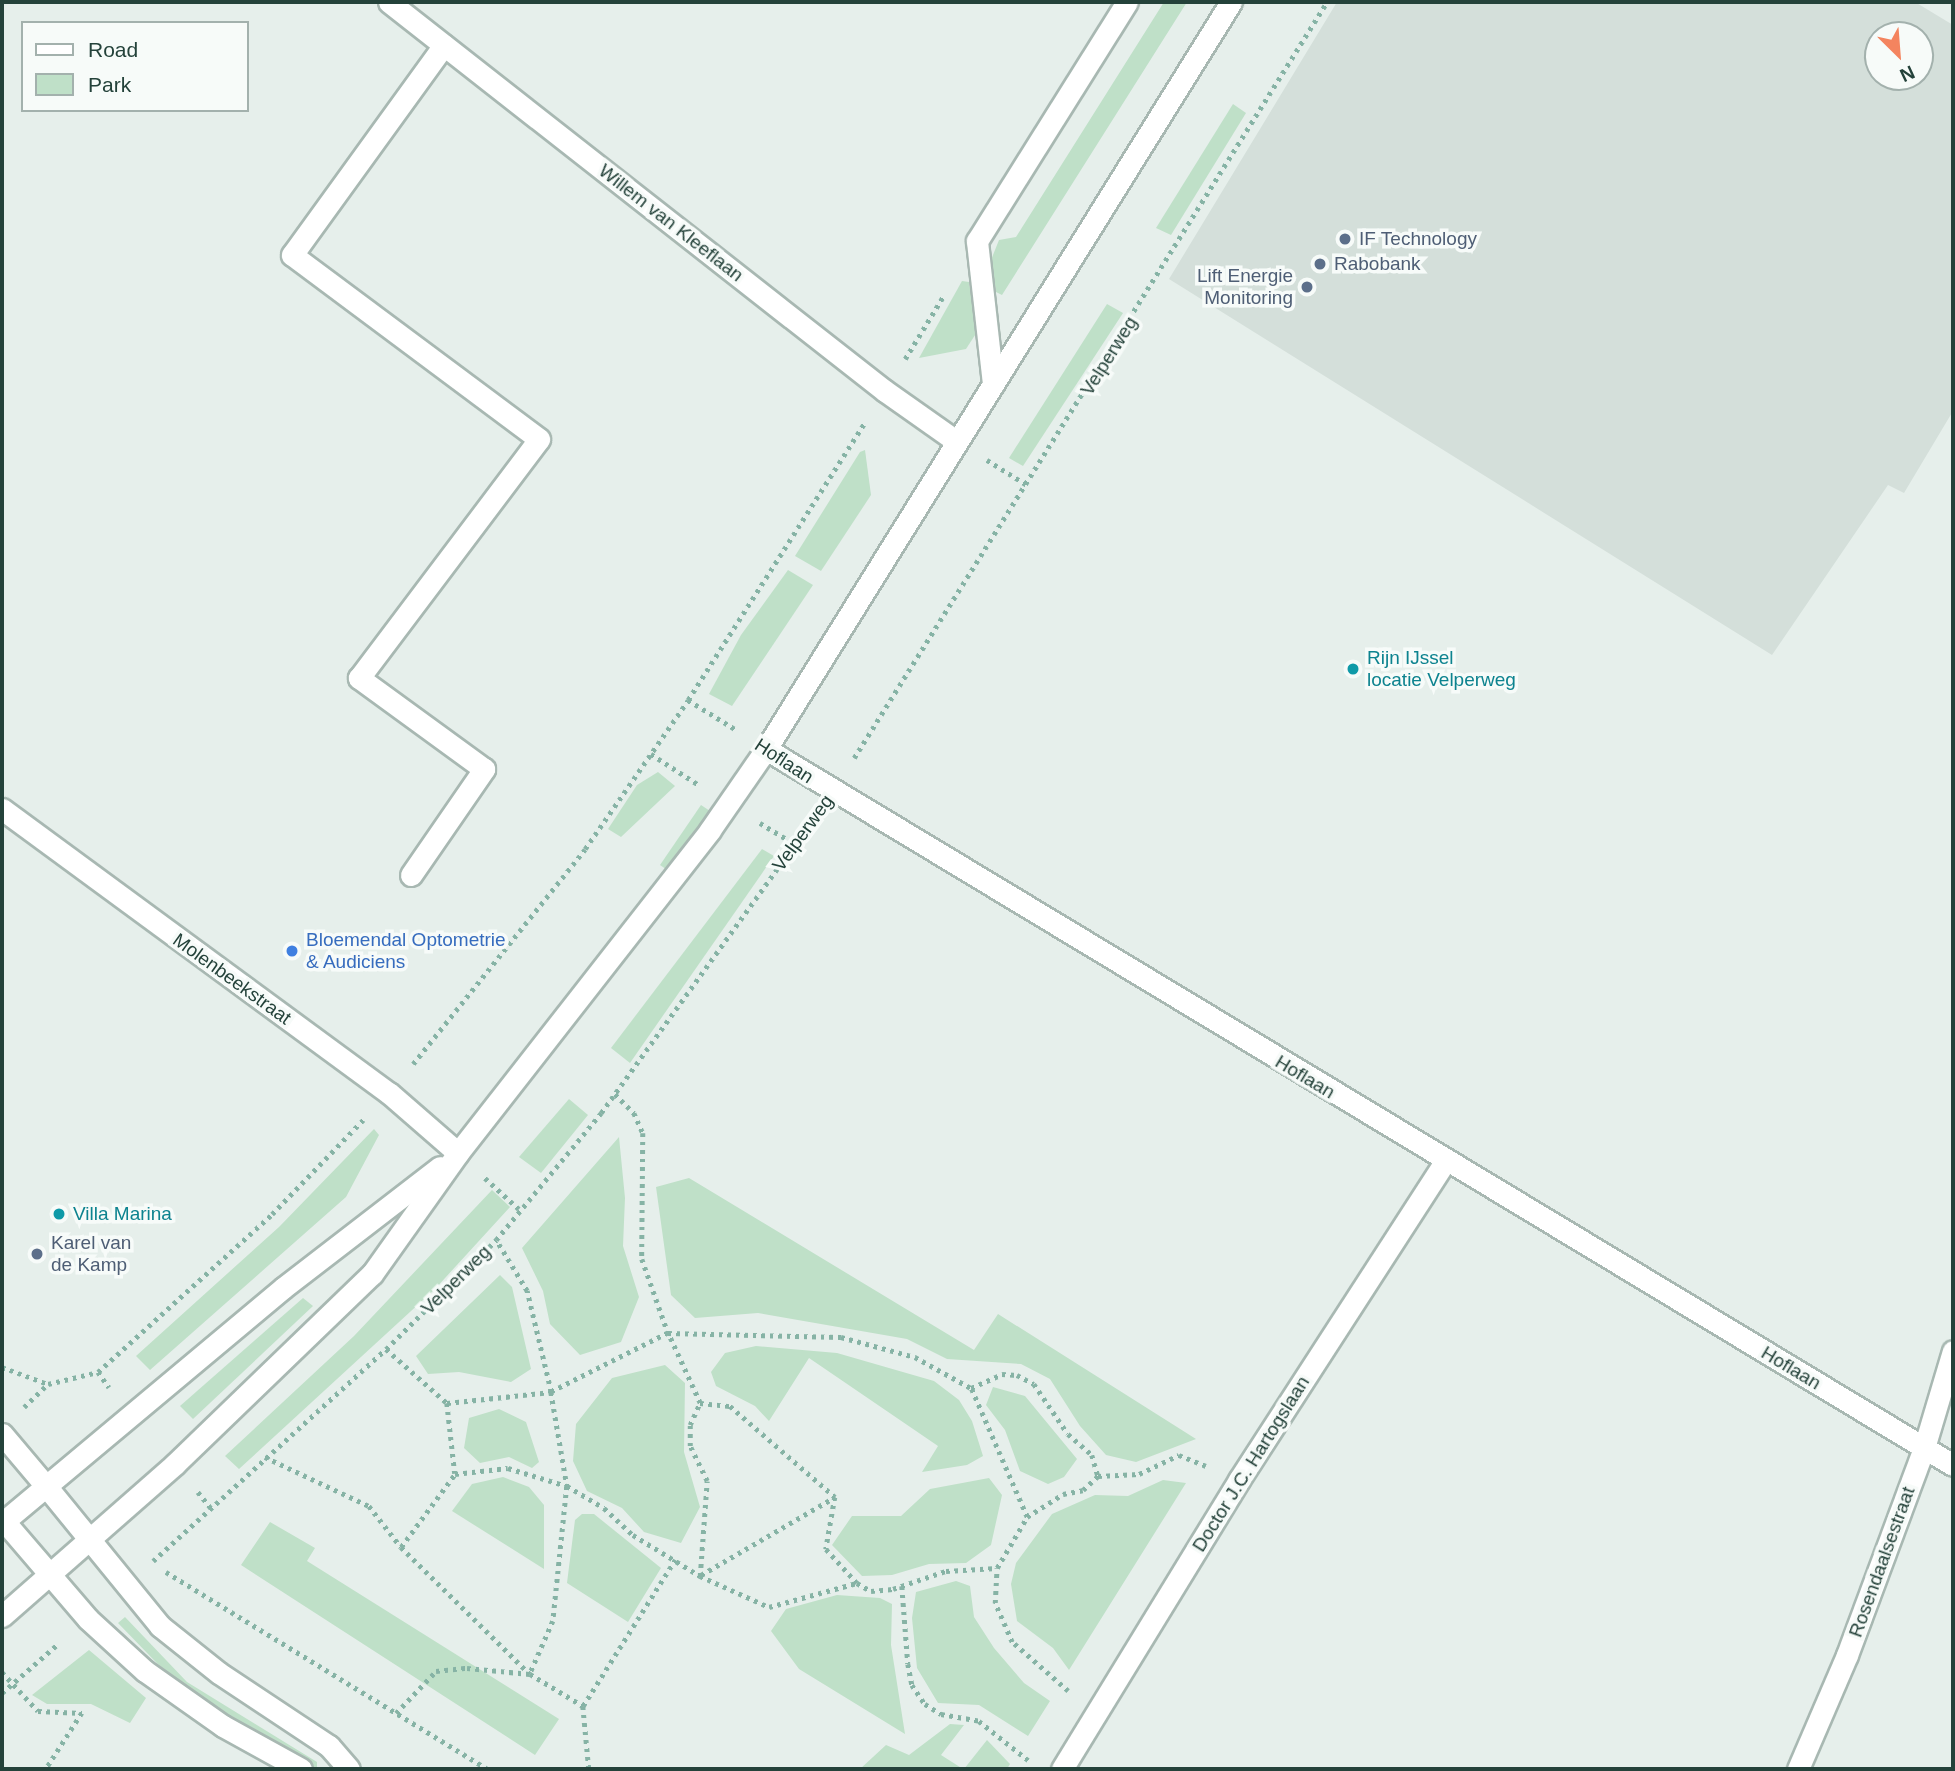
<!DOCTYPE html>
<style>
body{margin:0}
#map{position:relative;width:1955px;height:1771px;overflow:hidden;background:#e6efeb;font-family:Helvetica,sans-serif}
div>[style]{position:absolute}
.built>*{inset:0;background:#d4dfda}
.green>*{inset:0;background:#bfe0c8}
.path>*{height:4.5px;margin-top:-2.25px;transform-origin:0;background:repeating-linear-gradient(90deg,#86b3a5 0 3.5px,transparent 0 8.5px)}
.roads{filter:drop-shadow(2px 0 #a8b8b2) drop-shadow(-2px 0 #a8b8b2) drop-shadow(0 2px #a8b8b2) drop-shadow(0 -2px #a8b8b2)}
.lane>*{height:21px;margin:-10.5px;padding:0 10.5px;transform-origin:10.5px;border-radius:10.5px;background:#fff}
.street>*{height:21px;margin:-10.5px;padding:0 10.5px;transform-origin:10.5px;border-radius:10.5px;background:#fff}
.secondary>*{height:21px;margin:-10.5px;padding:0 10.5px;transform-origin:10.5px;border-radius:10.5px;background:#fff}
.dots>*{width:19px;height:19px;translate:-50% -50%;box-sizing:border-box;border:4px solid #f7fbf9;border-radius:50%}
span{translate:-50% -50%;white-space:nowrap;text-align:center;line-height:1.15;-webkit-text-stroke:7px #f7fbf9;paint-order:stroke}
.street-label{font-size:19px;color:#24423a}
.service-label{font-size:19px;color:#4e5e75}
.left{translate:0 -50%;text-align:left}
.right{translate:-100% -50%;text-align:right}
.culture-label{font-size:19px;color:#0d838f}
.shop-label{font-size:19px;color:#366cbe}
.frame{position:absolute;inset:0;border:4px solid #24423a;pointer-events:none}
.legend{position:absolute;left:21px;top:21px;width:228px;height:91px;box-sizing:border-box;background:#f7fbf9;border:2px solid #a3b1ad;margin:0;padding:9px 12px;list-style:none;font-size:21px;color:#24423a}
.legend li{display:flex;align-items:center;gap:14px;height:35px}
.legend b{width:35px;border:2px solid #a3b1ad}
.north{position:absolute;left:1864px;top:21px;width:70px;height:70px;box-sizing:border-box;background:#f7fbf9;border:2px solid #a3b1ad;border-radius:50%;rotate:155deg;font-size:19px;font-weight:700;line-height:28px;text-align:center;color:#24423a}
.north::after{content:'';display:block;margin:auto;width:24px;height:32px;background:#f4845f;clip-path:polygon(50% 0,100% 100%,50% 72%,0 100%)}
</style>
<div id="map">
<div class="built">
<i style="clip-path:polygon(evenodd,1337px 2px,1915px 2px,1953px 25px,1953px 411px,1904px 493px,1888px 485px,1772px 655px,1169px 279px,1337px 2px,1878px 35px,1920px 35px,1920px 77px,1878px 77px,1878px 35px)"></i>
</div>
<div class="green">
<i style="clip-path:polygon(1164px 2px,1187px 2px,1002px 295px,996px 292px,991px 260px,999px 240px,1016px 237px)"></i>
<i style="clip-path:polygon(1233px 104px,1246px 113px,1171px 235px,1156px 228px)"></i>
<i style="clip-path:polygon(962px 281px,969px 282px,977px 332px,966px 349px,919px 358px)"></i>
<i style="clip-path:polygon(1107px 304px,1123px 313px,1023px 466px,1009px 458px)"></i>
<i style="clip-path:polygon(865px 450px,871px 495px,821px 571px,795px 556px,860px 452px)"></i>
<i style="clip-path:polygon(788px 570px,813px 585px,732px 706px,709px 694px,741px 635px)"></i>
<i style="clip-path:polygon(658px 772px,675px 786px,621px 837px,608px 829px,637px 785px)"></i>
<i style="clip-path:polygon(701px 805px,722px 819px,680px 879px,660px 865px)"></i>
<i style="clip-path:polygon(762px 849px,774px 856px,630px 1063px,611px 1048px)"></i>
<i style="clip-path:polygon(569px 1099px,588px 1115px,541px 1173px,519px 1157px)"></i>
<i style="clip-path:polygon(374px 1129px,379px 1135px,346px 1197px,150px 1370px,136px 1356px,279px 1227px)"></i>
<i style="clip-path:polygon(619px 1137px,625px 1198px,623px 1246px,639px 1297px,621px 1342px,580px 1355px,550px 1324px,543px 1291px,522px 1248px)"></i>
<i style="clip-path:polygon(689px 1178px,974px 1350px,998px 1314px,1196px 1439px,1136px 1462px,1106px 1455px,1080px 1426px,1050px 1379px,1021px 1364px,947px 1359px,907px 1339px,758px 1313px,695px 1318px,671px 1295px,656px 1187px)"></i>
<i style="clip-path:polygon(492px 1190px,510px 1207px,435px 1289px,239px 1469px,225px 1456px,354px 1336px)"></i>
<i style="clip-path:polygon(500px 1275px,512px 1287px,531px 1369px,511px 1382px,459px 1372px,428px 1374px,416px 1356px)"></i>
<i style="clip-path:polygon(303px 1298px,313px 1306px,193px 1419px,180px 1406px)"></i>
<i style="clip-path:polygon(756px 1346px,837px 1353px,934px 1381px,959px 1400px,972px 1421px,983px 1456px,967px 1465px,922px 1472px,938px 1446px,809px 1358px,769px 1421px,755px 1406px,716px 1386px,711px 1372px,725px 1353px)"></i>
<i style="clip-path:polygon(665px 1365px,685px 1383px,684px 1452px,700px 1507px,681px 1543px,644px 1532px,622px 1508px,587px 1491px,573px 1461px,576px 1424px,612px 1378px)"></i>
<i style="clip-path:polygon(993px 1387px,1025px 1396px,1077px 1459px,1064px 1477px,1048px 1484px,1020px 1471px,1005px 1430px,986px 1405px)"></i>
<i style="clip-path:polygon(499px 1409px,526px 1422px,539px 1462px,532px 1468px,509px 1457px,480px 1463px,464px 1448px,469px 1418px)"></i>
<i style="clip-path:polygon(503px 1477px,529px 1487px,544px 1505px,544px 1569px,452px 1511px,472px 1484px)"></i>
<i style="clip-path:polygon(989px 1478px,1002px 1495px,991px 1545px,966px 1563px,929px 1564px,892px 1575px,862px 1576px,832px 1545px,852px 1516px,901px 1516px,930px 1489px)"></i>
<i style="clip-path:polygon(1163px 1480px,1186px 1483px,1069px 1670px,1053px 1648px,1017px 1621px,1011px 1584px,1016px 1563px,1052px 1514px,1095px 1495px,1128px 1496px)"></i>
<i style="clip-path:polygon(582px 1514px,594px 1514px,661px 1568px,628px 1622px,567px 1583px,575px 1520px)"></i>
<i style="clip-path:polygon(270px 1522px,315px 1548px,307px 1561px,559px 1719px,535px 1755px,241px 1565px)"></i>
<i style="clip-path:polygon(956px 1581px,970px 1586px,974px 1617px,994px 1648px,1024px 1683px,1050px 1701px,1028px 1736px,979px 1705px,938px 1703px,917px 1668px,912px 1618px,916px 1592px)"></i>
<i style="clip-path:polygon(837px 1595px,880px 1598px,892px 1604px,891px 1645px,905px 1734px,799px 1669px,771px 1631px,786px 1609px)"></i>
<i style="clip-path:polygon(125px 1617px,187px 1682px,317px 1762px,317px 1769px,179px 1686px,118px 1623px)"></i>
<i style="clip-path:polygon(89px 1650px,146px 1698px,130px 1723px,91px 1704px,47px 1704px,32px 1695px)"></i>
<i style="clip-path:polygon(950px 1724px,964px 1725px,941px 1755px,963px 1769px,860px 1769px,886px 1745px,909px 1755px)"></i>
<i style="clip-path:polygon(987px 1740px,1010px 1764px,1007px 1769px,964px 1769px)"></i>
</div>
<div class="path">
<i style="left:905px;top:359px;width:75px;rotate:-58.6deg"></i>
<i style="left:987px;top:460px;width:47px;rotate:32deg"></i>
<i style="left:688px;top:700px;width:55px;rotate:31.7deg"></i>
<i style="left:651px;top:754px;width:57px;rotate:32.9deg"></i>
<i style="left:854px;top:758px;width:892px;rotate:-57.97deg"></i>
<i style="left:760px;top:823px;width:41px;rotate:31deg"></i>
<i style="left:413px;top:1064px;width:275px;rotate:-51.3deg"></i>
<i style="left:585px;top:849px;width:181px;rotate:-55.3deg"></i>
<i style="left:688px;top:700px;width:330px;rotate:-57.5deg"></i>
<i style="left:615px;top:1094px;width:27px;rotate:45deg"></i>
<i style="left:634px;top:1113px;width:22px;rotate:66deg"></i>
<i style="left:643px;top:1133px;width:126px;rotate:90.5deg"></i>
<i style="left:642px;top:1259px;width:78px;rotate:70.6deg"></i>
<i style="left:668px;top:1333px;width:131px;rotate:153.2deg"></i>
<i style="left:551px;top:1392px;width:95px;rotate:80.3deg"></i>
<i style="left:567px;top:1486px;width:43px;rotate:30.7deg"></i>
<i style="left:604px;top:1508px;width:40px;rotate:43deg"></i>
<i style="left:633px;top:1535px;width:79px;rotate:31.5deg"></i>
<i style="left:700px;top:1576px;width:76px;rotate:24.2deg"></i>
<i style="left:769px;top:1607px;width:91px;rotate:-15.3deg"></i>
<i style="left:485px;top:1178px;width:46px;rotate:42.4deg"></i>
<i style="left:386px;top:1349px;width:81px;rotate:41.5deg"></i>
<i style="left:447px;top:1403px;width:105px;rotate:-6deg"></i>
<i style="left:551px;top:1392px;width:104px;rotate:-103.4deg"></i>
<i style="left:527px;top:1291px;width:60px;rotate:-121.3deg"></i>
<i style="left:2px;top:1367px;width:49px;rotate:20.3deg"></i>
<i style="left:98px;top:1372px;width:19px;rotate:54deg"></i>
<i style="left:447px;top:1403px;width:71px;rotate:83.6deg"></i>
<i style="left:700px;top:1403px;width:77px;rotate:-114.6deg"></i>
<i style="left:668px;top:1333px;width:173px;rotate:1.3deg"></i>
<i style="left:841px;top:1337px;width:77px;rotate:15.1deg"></i>
<i style="left:915px;top:1357px;width:64px;rotate:29deg"></i>
<i style="left:24px;top:1407px;width:33px;rotate:-44deg"></i>
<i style="left:48px;top:1384px;width:51px;rotate:-13.5deg"></i>
<i style="left:98px;top:1372px;width:235px;rotate:-42.2deg"></i>
<i style="left:272px;top:1214px;width:131px;rotate:-45.9deg"></i>
<i style="left:265px;top:1457px;width:115px;rotate:25.2deg"></i>
<i style="left:369px;top:1506px;width:52px;rotate:52deg"></i>
<i style="left:401px;top:1547px;width:91px;rotate:-53.5deg"></i>
<i style="left:455px;top:1474px;width:53px;rotate:-6.5deg"></i>
<i style="left:508px;top:1468px;width:62px;rotate:17deg"></i>
<i style="left:567px;top:1486px;width:136px;rotate:95.9deg"></i>
<i style="left:553px;top:1621px;width:58px;rotate:113.5deg"></i>
<i style="left:198px;top:1492px;width:21px;rotate:51deg"></i>
<i style="left:1027px;top:1517px;width:43px;rotate:-32.6deg"></i>
<i style="left:1063px;top:1494px;width:20px;rotate:-11deg"></i>
<i style="left:1083px;top:1490px;width:21px;rotate:-43deg"></i>
<i style="left:401px;top:1547px;width:181px;rotate:44.6deg"></i>
<i style="left:530px;top:1674px;width:62px;rotate:31.1deg"></i>
<i style="left:583px;top:1706px;width:63px;rotate:84.6deg"></i>
<i style="left:153px;top:1561px;width:315px;rotate:-42.3deg"></i>
<i style="left:386px;top:1349px;width:155px;rotate:-44.7deg"></i>
<i style="left:496px;top:1240px;width:165px;rotate:-50.4deg"></i>
<i style="left:601px;top:1113px;width:361px;rotate:-54.2deg"></i>
<i style="left:166px;top:1572px;width:377px;rotate:31.5deg"></i>
<i style="left:701px;top:1575px;width:155px;rotate:-30.2deg"></i>
<i style="left:700px;top:1576px;width:95px;rotate:-85.8deg"></i>
<i style="left:707px;top:1481px;width:39px;rotate:-116deg"></i>
<i style="left:690px;top:1446px;width:21px;rotate:-90deg"></i>
<i style="left:690px;top:1425px;width:24px;rotate:-66deg"></i>
<i style="left:700px;top:1403px;width:30px;rotate:6deg"></i>
<i style="left:730px;top:1406px;width:139px;rotate:40.9deg"></i>
<i style="left:835px;top:1497px;width:53px;rotate:99.8deg"></i>
<i style="left:826px;top:1549px;width:46px;rotate:47.6deg"></i>
<i style="left:857px;top:1583px;width:16px;rotate:30deg"></i>
<i style="left:871px;top:1591px;width:22px;rotate:-5deg"></i>
<i style="left:893px;top:1589px;width:56px;rotate:-18.8deg"></i>
<i style="left:946px;top:1571px;width:51px;rotate:-3.4deg"></i>
<i style="left:902px;top:1586px;width:78px;rotate:85.6deg"></i>
<i style="left:908px;top:1664px;width:21px;rotate:79deg"></i>
<i style="left:912px;top:1685px;width:23px;rotate:56deg"></i>
<i style="left:925px;top:1704px;width:19px;rotate:32deg"></i>
<i style="left:941px;top:1714px;width:39px;rotate:10deg"></i>
<i style="left:979px;top:1721px;width:63px;rotate:38.5deg"></i>
<i style="left:2px;top:1672px;width:53px;rotate:47.3deg"></i>
<i style="left:38px;top:1711px;width:44px;rotate:2.6deg"></i>
<i style="left:82px;top:1713px;width:67px;rotate:122.7deg"></i>
<i style="left:1068px;top:1691px;width:74px;rotate:-138.8deg"></i>
<i style="left:1012px;top:1642px;width:43px;rotate:-113.6deg"></i>
<i style="left:995px;top:1603px;width:35px;rotate:-87deg"></i>
<i style="left:997px;top:1568px;width:59px;rotate:-59.5deg"></i>
<i style="left:1027px;top:1517px;width:141px;rotate:-113.5deg"></i>
<i style="left:971px;top:1388px;width:34px;rotate:-24deg"></i>
<i style="left:1002px;top:1374px;width:15px;rotate:4deg"></i>
<i style="left:1017px;top:1375px;width:19px;rotate:28deg"></i>
<i style="left:1034px;top:1384px;width:60px;rotate:55.8deg"></i>
<i style="left:1068px;top:1434px;width:32px;rotate:41deg"></i>
<i style="left:1092px;top:1455px;width:22px;rotate:74deg"></i>
<i style="left:1098px;top:1476px;width:41px;rotate:-2.8deg"></i>
<i style="left:1139px;top:1474px;width:44px;rotate:-25.4deg"></i>
<i style="left:1179px;top:1455px;width:29px;rotate:22deg"></i>
<i style="left:2px;top:1693px;width:76px;rotate:-41.3deg"></i>
<i style="left:583px;top:1706px;width:173px;rotate:-57.8deg"></i>
<i style="left:396px;top:1713px;width:58px;rotate:-46.4deg"></i>
<i style="left:436px;top:1671px;width:31px;rotate:-6deg"></i>
<i style="left:467px;top:1668px;width:63px;rotate:5.4deg"></i>
</div>
<div class="roads">
<div class="lane">
<i style="left:411px;top:875px;width:129px;rotate:-55.4deg"></i>
<i style="left:484px;top:769px;width:155px;rotate:-143.9deg"></i>
<i style="left:359px;top:678px;width:299px;rotate:-53deg"></i>
<i style="left:539px;top:439px;width:308px;rotate:-143.3deg"></i>
<i style="left:292px;top:255px;width:259px;rotate:-54.1deg"></i>
<i style="left:46px;top:1486px;width:181px;rotate:50.8deg"></i>
<i style="left:160px;top:1626px;width:75px;rotate:38.5deg"></i>
<i style="left:219px;top:1673px;width:132px;rotate:33.6deg"></i>
<i style="left:329px;top:1746px;width:30px;rotate:49deg"></i>
<i style="left:4px;top:1521px;width:129px;rotate:49.4deg"></i>
<i style="left:88px;top:1619px;width:77px;rotate:42.4deg"></i>
<i style="left:145px;top:1671px;width:95px;rotate:35.2deg"></i>
<i style="left:223px;top:1726px;width:89px;rotate:28.9deg"></i>
</div>
<div class="street">
<i style="left:389px;top:2px;width:630px;rotate:38.11deg"></i>
<i style="left:885px;top:391px;width:87px;rotate:35.2deg"></i>
<i style="left:993px;top:384px;width:144px;rotate:-96.4deg"></i>
<i style="left:977px;top:241px;width:282px;rotate:-57.9deg"></i>
<i style="left:766px;top:749px;width:1386px;rotate:31.1deg"></i>
<i style="left:2px;top:809px;width:480px;rotate:36.3deg"></i>
<i style="left:389px;top:1093px;width:91px;rotate:41deg"></i>
<i style="left:2px;top:1434px;width:68px;rotate:49.8deg"></i>
<i style="left:1062px;top:1769px;width:339px;rotate:-58.5deg"></i>
<i style="left:1239px;top:1480px;width:380px;rotate:-57.1deg"></i>
<i style="left:1798px;top:1769px;width:124px;rotate:-66.7deg"></i>
<i style="left:1847px;top:1655px;width:221px;rotate:-69.6deg"></i>
<i style="left:1924px;top:1448px;width:101px;rotate:-73.4deg"></i>
</div>
<div class="secondary">
<i style="left:2px;top:1523px;width:366px;rotate:-39.9deg"></i>
<i style="left:283px;top:1288px;width:198px;rotate:-37.6deg"></i>
<i style="left:2px;top:1616px;width:230px;rotate:-41.3deg"></i>
<i style="left:175px;top:1464px;width:274px;rotate:-44deg"></i>
<i style="left:372px;top:1274px;width:148px;rotate:-54.6deg"></i>
<i style="left:458px;top:1153px;width:410px;rotate:-52deg"></i>
<i style="left:710px;top:830px;width:98px;rotate:-55.3deg"></i>
<i style="left:766px;top:749px;width:880px;rotate:-58.1deg"></i>
</div>
</div>
<div class="dots">
<i style="left:1345px;top:239px;background:#5c6f8a"></i>
<i style="left:1320px;top:264px;background:#5c6f8a"></i>
<i style="left:1307px;top:287px;background:#5c6f8a"></i>
<i style="left:1353px;top:669px;background:#0f9aa8"></i>
<i style="left:292px;top:951px;background:#3f7fe0"></i>
<i style="left:59px;top:1214px;background:#0f9aa8"></i>
<i style="left:37px;top:1254px;background:#5c6f8a"></i>
</div>
<div class="street-label">
<span style="left:671px;top:223px;rotate:38deg">Willem van Kleeflaan</span>
<span style="left:1109px;top:356px;rotate:-58deg">Velperweg</span>
<span style="left:784px;top:761px;rotate:33deg">Hoflaan</span>
<span style="left:803px;top:833px;rotate:-54deg">Velperweg</span>
<span style="left:232px;top:979px;rotate:36deg">Molenbeekstraat</span>
<span style="left:1305px;top:1077px;rotate:31deg">Hoflaan</span>
<span style="left:456px;top:1280px;rotate:-45deg">Velperweg</span>
<span style="left:1791px;top:1368px;rotate:31deg">Hoflaan</span>
<span style="left:1251px;top:1464px;rotate:-58deg">Doctor J.C. Hartogslaan</span>
<span style="left:1882px;top:1562px;rotate:-70deg">Rosendaalsestraat</span>
</div>
<div class="service-label">
<span class="left" style="left:1359px;top:239px">IF Technology</span>
<span class="left" style="left:1334px;top:264px">Rabobank</span>
<span class="right" style="left:1293px;top:287px">Lift Energie<br>Monitoring</span>
<span class="left" style="left:51px;top:1254px">Karel van<br>de Kamp</span>
</div>
<div class="culture-label">
<span class="left" style="left:1367px;top:669px">Rijn IJssel<br>locatie Velperweg</span>
<span class="left" style="left:73px;top:1214px">Villa Marina</span>
</div>
<div class="shop-label">
<span class="left" style="left:306px;top:951px">Bloemendal Optometrie<br>&amp; Audiciens</span>
</div>
<div class="frame"></div>
<ul class="legend">
<li><b style="height:9px;background:#fff"></b>Road</li>
<li><b style="height:19px;background:#bfe0c8"></b>Park</li>
</ul>
<div class="north">N</div>
</div>
